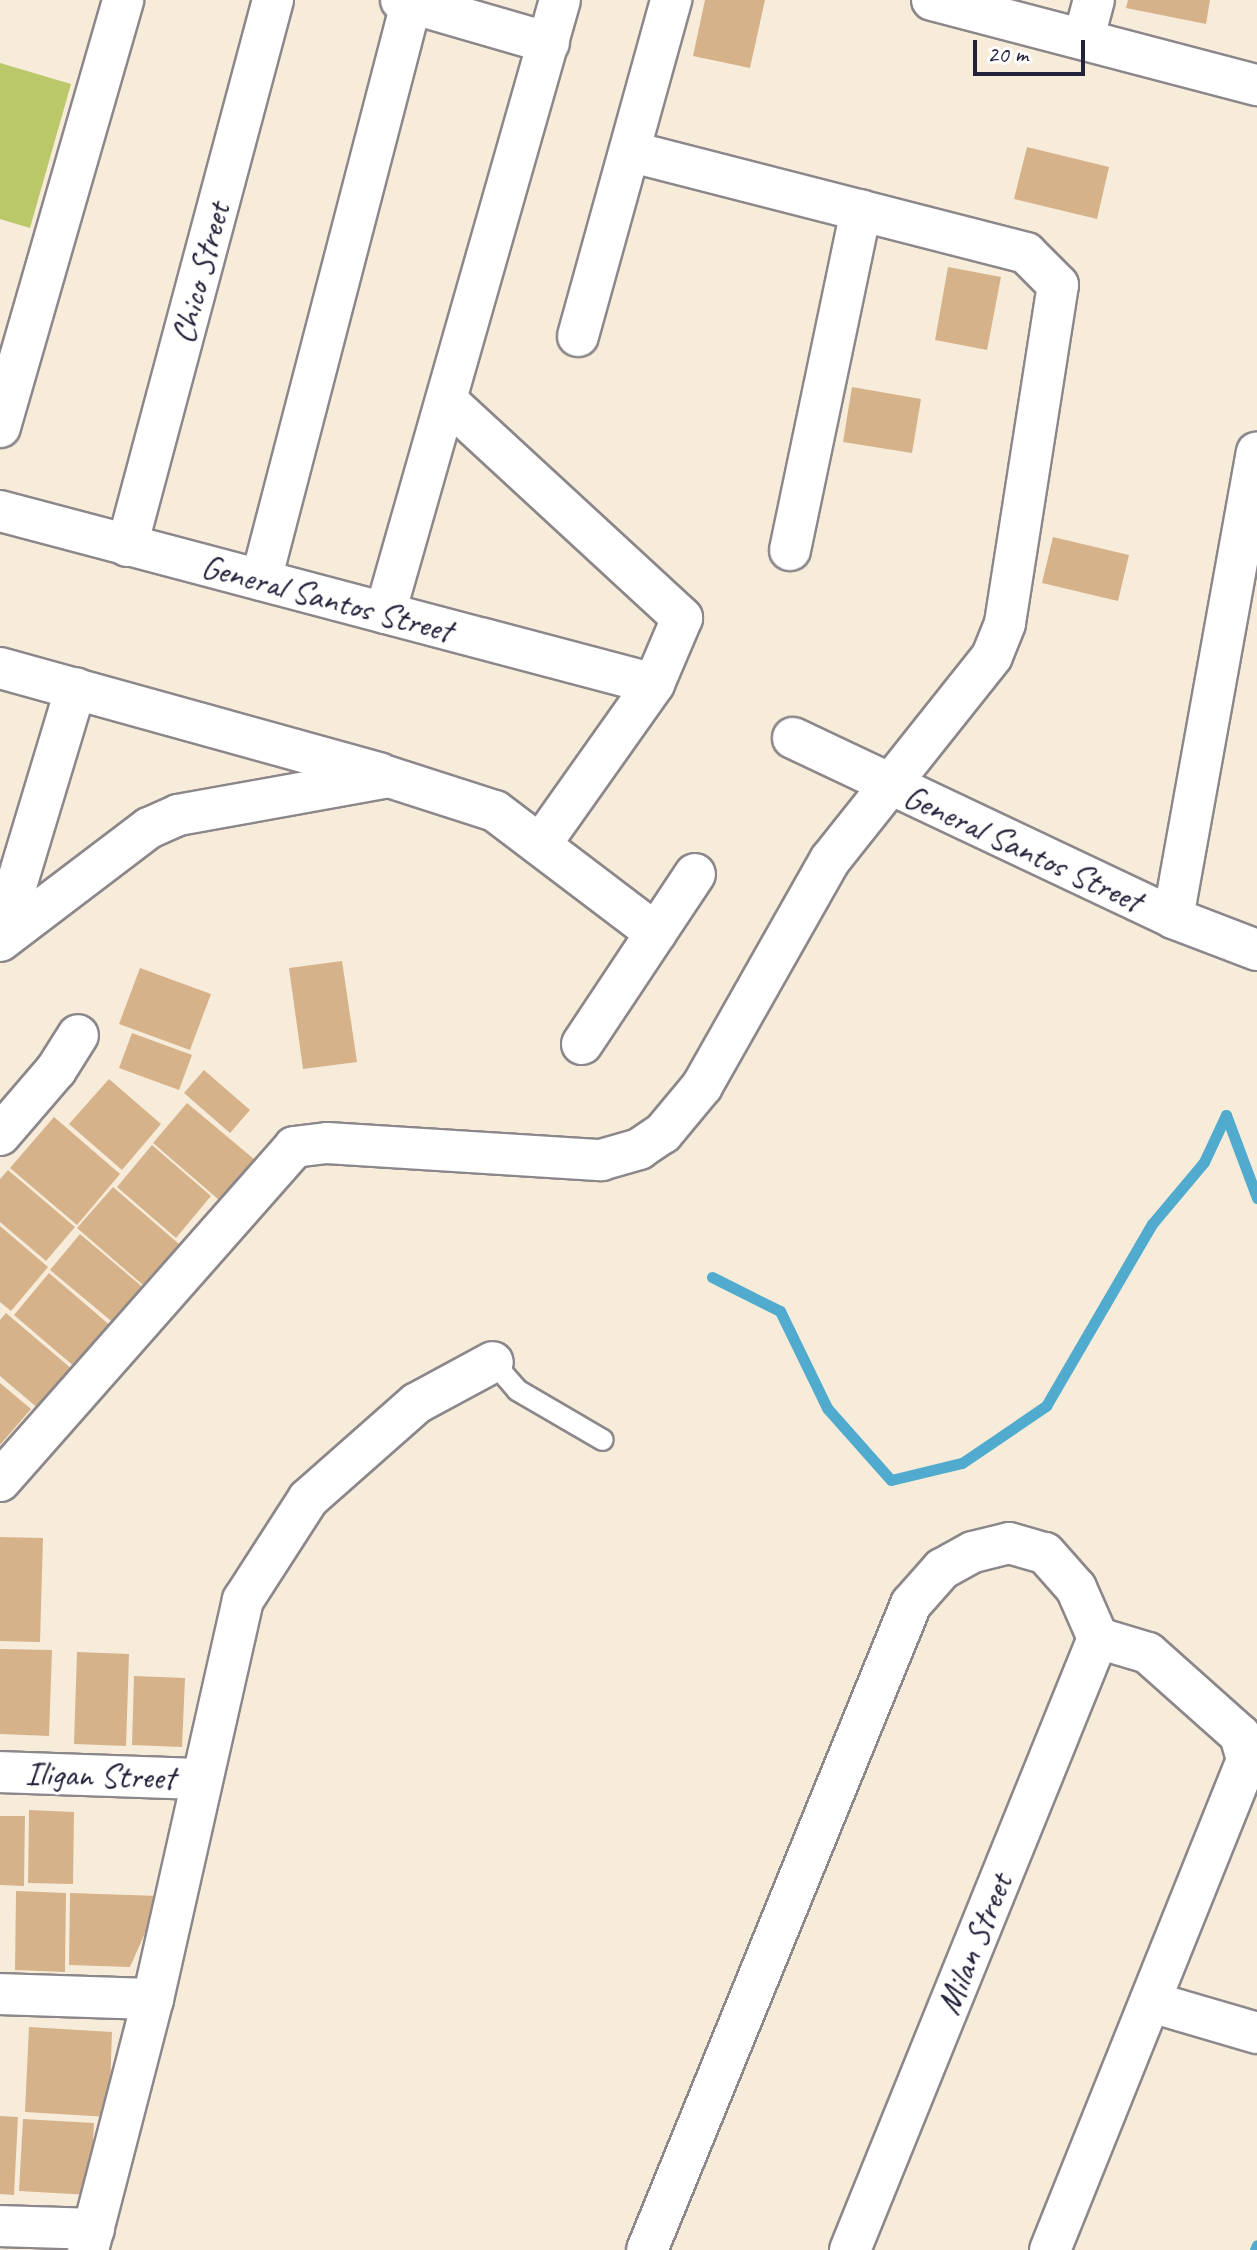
<!DOCTYPE html>
<style>
body{margin:0}
#map{position:relative;width:1257px;height:2250px;overflow:hidden;background:#f7ecda;font-family:Caveat,sans-serif}
div>[style]{position:absolute}
.green>*{inset:0;background:#bbc86a}
.stream>*{height:11px;margin:-5.5px;padding:0 5.5px;transform-origin:5.5px;border-radius:5.5px;background:#50abce}
.building>*{inset:0;background:#d6b28b}
.roads{filter:drop-shadow(2px 0 #8c878a) drop-shadow(-2px 0 #8c878a) drop-shadow(0 2px #8c878a) drop-shadow(0 -2px #8c878a)}
.service>*{height:20px;margin:-10px;padding:0 10px;transform-origin:10px;border-radius:10px;background:#fff}
.minor>*{height:40px;margin:-20px;padding:0 20px;transform-origin:20px;border-radius:20px;background:#fff}
span{translate:-50% -50%;white-space:nowrap;text-align:center;line-height:1.15;-webkit-text-stroke:6px #fff;paint-order:stroke}
.street-label{font-size:34px;color:#22223b}
.scale{position:absolute;left:973px;top:40px;width:112px;height:36px;box-sizing:border-box;border:4px solid #22223b;border-top:0;padding-left:10px;font-size:24px;line-height:28px;white-space:nowrap;color:#22223b;-webkit-text-stroke:6px #fff;paint-order:stroke}
</style>
<div id="map">
<div class="green">
<i style="clip-path:polygon(0 63px,71px 84px,30px 228px,0 219px)"></i>
</div>
<div class="stream">
<i style="left:712px;top:1277px;width:76px;rotate:26.6deg"></i>
<i style="left:780px;top:1311px;width:108px;rotate:64.1deg"></i>
<i style="left:827px;top:1408px;width:96px;rotate:48.4deg"></i>
<i style="left:891px;top:1480px;width:73px;rotate:-13.5deg"></i>
<i style="left:962px;top:1463px;width:102px;rotate:-34.2deg"></i>
<i style="left:1046px;top:1406px;width:211px;rotate:-59.8deg"></i>
<i style="left:1152px;top:1224px;width:81px;rotate:-50deg"></i>
<i style="left:1204px;top:1162px;width:52px;rotate:-64.9deg"></i>
<i style="left:1226px;top:1115px;width:89px;rotate:69.5deg"></i>
<i style="left:1255px;top:2250px;width:5px;rotate:-68deg"></i>
</div>
<div class="building">
<i style="clip-path:polygon(705px 0,765px 0,750px 68px,693px 56px)"></i>
<i style="clip-path:polygon(1128px 0,1210px 0,1206px 24px,1126px 8px)"></i>
<i style="clip-path:polygon(1027px 147px,1109px 167px,1097px 219px,1014px 199px)"></i>
<i style="clip-path:polygon(948px 267px,1001px 277px,987px 350px,935px 340px)"></i>
<i style="clip-path:polygon(852px 387px,921px 399px,912px 453px,843px 442px)"></i>
<i style="clip-path:polygon(1053px 537px,1129px 555px,1118px 601px,1042px 583px)"></i>
<i style="clip-path:polygon(342px 961px,357px 1062px,303px 1069px,289px 968px)"></i>
<i style="clip-path:polygon(140px 968px,211px 994px,190px 1050px,119px 1024px)"></i>
<i style="clip-path:polygon(132px 1033px,192px 1055px,179px 1090px,119px 1068px)"></i>
<i style="clip-path:polygon(204px 1070px,250px 1110px,230px 1133px,184px 1093px)"></i>
<i style="clip-path:polygon(109px 1079px,161px 1124px,122px 1170px,69px 1124px)"></i>
<i style="clip-path:polygon(187px 1103px,261px 1165px,226px 1206px,153px 1143px)"></i>
<i style="clip-path:polygon(54px 1117px,120px 1174px,77px 1225px,10px 1168px)"></i>
<i style="clip-path:polygon(152px 1145px,211px 1196px,176px 1238px,117px 1187px)"></i>
<i style="clip-path:polygon(8px 1170px,75px 1227px,46px 1261px,0 1222px,0 1179px)"></i>
<i style="clip-path:polygon(113px 1187px,179px 1244px,143px 1285px,77px 1228px)"></i>
<i style="clip-path:polygon(0 1226px,48px 1267px,11px 1311px,0 1302px)"></i>
<i style="clip-path:polygon(80px 1234px,146px 1290px,116px 1325px,50px 1270px)"></i>
<i style="clip-path:polygon(49px 1273px,119px 1333px,83px 1374px,14px 1315px)"></i>
<i style="clip-path:polygon(6px 1313px,79px 1375px,46px 1415px,0 1376px,0 1320px)"></i>
<i style="clip-path:polygon(0 1383px,31px 1409px,0 1445px)"></i>
<i style="clip-path:polygon(0 1537px,43px 1538px,40px 1642px,0 1641px)"></i>
<i style="clip-path:polygon(0 1649px,52px 1650px,49px 1736px,0 1734px)"></i>
<i style="clip-path:polygon(77px 1652px,129px 1654px,126px 1746px,74px 1744px)"></i>
<i style="clip-path:polygon(134px 1676px,185px 1678px,182px 1747px,132px 1745px)"></i>
<i style="clip-path:polygon(29px 1810px,74px 1812px,73px 1884px,28px 1883px)"></i>
<i style="clip-path:polygon(0 1816px,25px 1816px,24px 1886px,0 1885px)"></i>
<i style="clip-path:polygon(16px 1891px,66px 1893px,65px 1972px,15px 1970px)"></i>
<i style="clip-path:polygon(70px 1893px,160px 1896px,159px 1924px,149px 1924px,130px 1967px,69px 1965px)"></i>
<i style="clip-path:polygon(29px 2027px,112px 2032px,109px 2117px,25px 2112px)"></i>
<i style="clip-path:polygon(0 2116px,18px 2117px,14px 2195px,0 2194px)"></i>
<i style="clip-path:polygon(23px 2119px,94px 2123px,90px 2195px,19px 2191px)"></i>
</div>
<div class="roads">
<div class="service">
<i style="left:493px;top:1362px;width:37px;rotate:49deg"></i>
<i style="left:517px;top:1390px;width:99px;rotate:30.2deg"></i>
</div>
<div class="minor">
<i style="left:401px;top:0;width:154px;rotate:16.2deg"></i>
<i style="left:932px;top:0;width:336px;rotate:14.7deg"></i>
<i style="left:1084px;top:37px;width:38px;rotate:-75deg"></i>
<i style="left:578px;top:336px;width:349px;rotate:-74.5deg"></i>
<i style="left:447px;top:401px;width:320px;rotate:42.7deg"></i>
<i style="left:682px;top:618px;width:72px;rotate:113deg"></i>
<i style="left:654px;top:684px;width:197px;rotate:125.3deg"></i>
<i style="left:0;top:427px;width:444px;rotate:-73.9deg"></i>
<i style="left:0;top:511px;width:676px;rotate:14.82deg"></i>
<i style="left:127px;top:546px;width:565px;rotate:-75.03deg"></i>
<i style="left:790px;top:550px;width:347px;rotate:-78.2deg"></i>
<i style="left:261px;top:580px;width:599px;rotate:-75.41deg"></i>
<i style="left:385px;top:613px;width:637px;rotate:-74.07deg"></i>
<i style="left:0;top:668px;width:395px;rotate:15.5deg"></i>
<i style="left:793px;top:738px;width:420px;rotate:25.3deg"></i>
<i style="left:1173px;top:918px;width:90px;rotate:20.9deg"></i>
<i style="left:1173px;top:918px;width:473px;rotate:-79.8deg"></i>
<i style="left:0;top:939px;width:262px;rotate:-73.2deg"></i>
<i style="left:0;top:941px;width:187px;rotate:-37.2deg"></i>
<i style="left:149px;top:828px;width:32px;rotate:-24deg"></i>
<i style="left:178px;top:815px;width:214px;rotate:-10.2deg"></i>
<i style="left:389px;top:777px;width:111px;rotate:17.8deg"></i>
<i style="left:495px;top:811px;width:202px;rotate:37.2deg"></i>
<i style="left:582px;top:1044px;width:204px;rotate:-56.4deg"></i>
<i style="left:0;top:1135px;width:86px;rotate:-49.3deg"></i>
<i style="left:56px;top:1070px;width:41px;rotate:-57.8deg"></i>
<i style="left:0;top:1481px;width:445px;rotate:-48.6deg"></i>
<i style="left:294px;top:1147px;width:33px;rotate:-7deg"></i>
<i style="left:327px;top:1143px;width:275px;rotate:3.6deg"></i>
<i style="left:601px;top:1160px;width:40px;rotate:-16deg"></i>
<i style="left:639px;top:1149px;width:29px;rotate:-34deg"></i>
<i style="left:663px;top:1133px;width:61px;rotate:-50.3deg"></i>
<i style="left:702px;top:1086px;width:260px;rotate:-60.5deg"></i>
<i style="left:830px;top:860px;width:260px;rotate:-51.5deg"></i>
<i style="left:992px;top:656px;width:35px;rotate:-68deg"></i>
<i style="left:1005px;top:623px;width:342px;rotate:-81.1deg"></i>
<i style="left:1058px;top:285px;width:45px;rotate:-135deg"></i>
<i style="left:1026px;top:253px;width:409px;rotate:-165.6deg"></i>
<i style="left:0;top:1772px;width:200px;rotate:2deg"></i>
<i style="left:0;top:1994px;width:153px;rotate:1.9deg"></i>
<i style="left:1151px;top:2002px;width:110px;rotate:16.3deg"></i>
<i style="left:0;top:2226px;width:94px;rotate:1.8deg"></i>
<i style="left:88px;top:2250px;width:259px;rotate:-75.5deg"></i>
<i style="left:153px;top:1999px;width:409px;rotate:-77.3deg"></i>
<i style="left:243px;top:1600px;width:120px;rotate:-57.2deg"></i>
<i style="left:308px;top:1499px;width:145px;rotate:-41.4deg"></i>
<i style="left:417px;top:1403px;width:86px;rotate:-28.3deg"></i>
<i style="left:647px;top:2250px;width:698px;rotate:-67.77deg"></i>
<i style="left:911px;top:1604px;width:47px;rotate:-48.5deg"></i>
<i style="left:942px;top:1569px;width:35px;rotate:-29deg"></i>
<i style="left:973px;top:1552px;width:37px;rotate:-14deg"></i>
<i style="left:1009px;top:1543px;width:37px;rotate:16deg"></i>
<i style="left:1045px;top:1553px;width:47px;rotate:48.5deg"></i>
<i style="left:1076px;top:1588px;width:55px;rotate:66.3deg"></i>
<i style="left:1098px;top:1638px;width:52px;rotate:16.7deg"></i>
<i style="left:1148px;top:1653px;width:123px;rotate:41.7deg"></i>
<i style="left:1240px;top:1735px;width:26px;rotate:74deg"></i>
<i style="left:1247px;top:1760px;width:528px;rotate:111.9deg"></i>
<i style="left:850px;top:2250px;width:660px;rotate:-67.94deg"></i>
</div>
</div>
<div class="street-label">
<span style="left:200px;top:273px;rotate:-75deg">Chico Street</span>
<span style="left:327px;top:598px;rotate:15deg">General Santos Street</span>
<span style="left:1023px;top:848px;rotate:25deg">General Santos Street</span>
<span style="left:100px;top:1775px;rotate:2deg">Iligan Street</span>
<span style="left:974px;top:1944px;rotate:-68deg">Milan Street</span>
</div>
<div class="scale">20 m</div>
</div>
